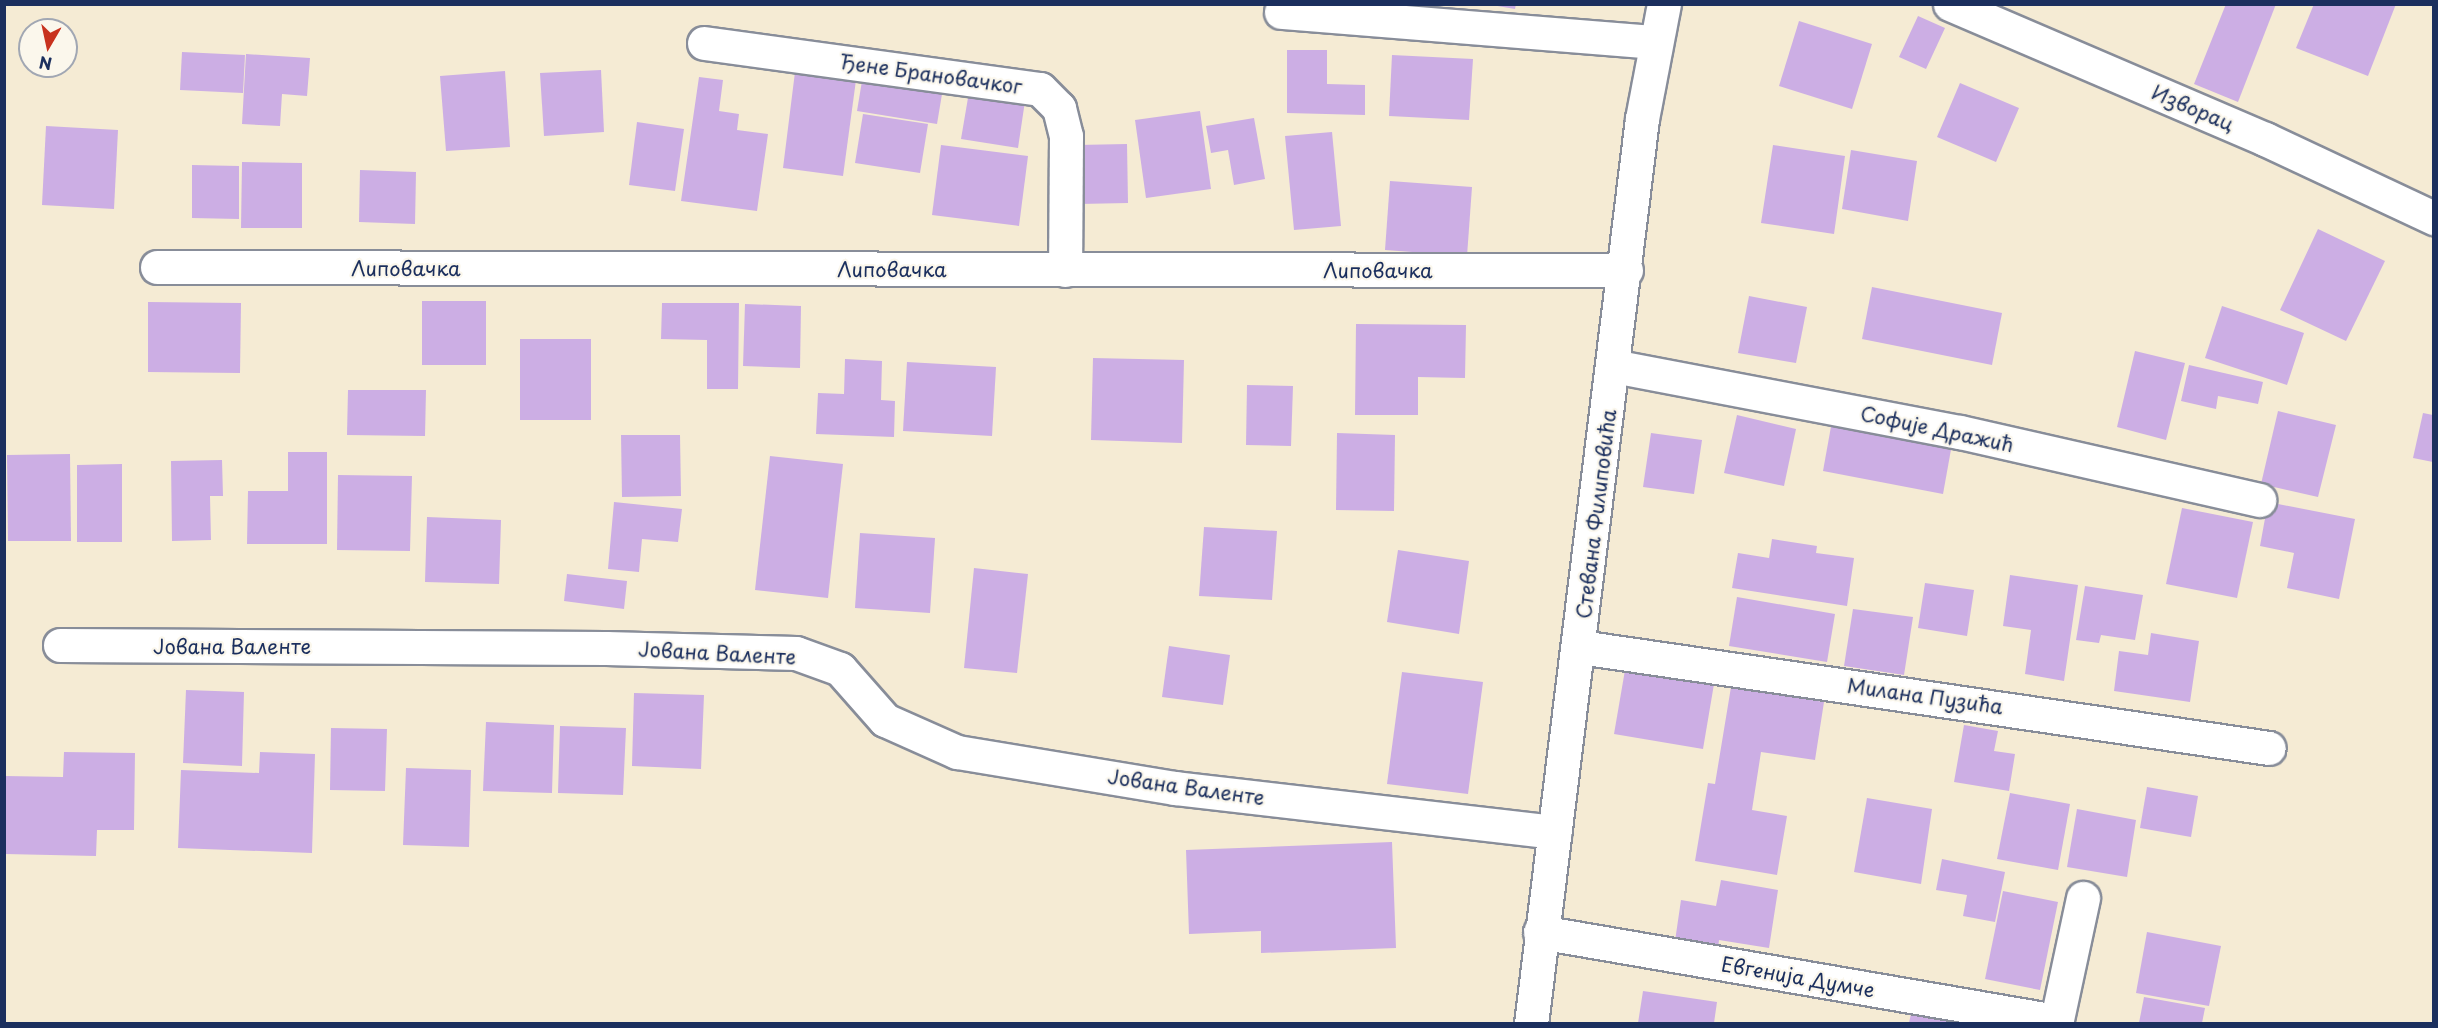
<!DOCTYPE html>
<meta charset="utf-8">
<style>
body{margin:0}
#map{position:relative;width:2438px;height:1028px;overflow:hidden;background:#f5ebd4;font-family:"Playpen Sans",sans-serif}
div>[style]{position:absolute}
.building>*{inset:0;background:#ccaee4}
.roads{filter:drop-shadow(2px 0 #888d99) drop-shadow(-2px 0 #888d99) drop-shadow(0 2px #888d99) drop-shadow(0 -2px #888d99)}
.minor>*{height:33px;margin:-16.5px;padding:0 16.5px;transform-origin:16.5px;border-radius:16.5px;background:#fff}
.major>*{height:33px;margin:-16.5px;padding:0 16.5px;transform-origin:16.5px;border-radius:16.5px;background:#fff}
span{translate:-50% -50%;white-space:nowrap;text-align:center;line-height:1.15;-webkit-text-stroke:4.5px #fbf7ec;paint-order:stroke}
.street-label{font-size:20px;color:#1b2f5e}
.frame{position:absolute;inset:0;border:6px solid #1b2f5e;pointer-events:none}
.north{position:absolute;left:18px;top:18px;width:60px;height:60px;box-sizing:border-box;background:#fbf7ec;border:2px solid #a1a7b3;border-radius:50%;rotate:189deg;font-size:16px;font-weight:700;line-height:24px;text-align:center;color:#1b2f5e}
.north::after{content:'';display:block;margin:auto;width:21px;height:27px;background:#c8321e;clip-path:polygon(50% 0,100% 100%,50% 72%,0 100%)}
</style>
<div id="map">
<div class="building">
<i style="clip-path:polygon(1486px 4px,1516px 4px,1515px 9px)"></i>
<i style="clip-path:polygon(2226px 4px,2276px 4px,2238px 102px,2194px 84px)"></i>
<i style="clip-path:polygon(2314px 4px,2396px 4px,2368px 76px,2296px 48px)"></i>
<i style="clip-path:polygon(1918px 16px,1945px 28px,1926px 69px,1899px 57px)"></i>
<i style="clip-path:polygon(1799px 21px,1872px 44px,1852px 109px,1779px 86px)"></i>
<i style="clip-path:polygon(1287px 50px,1327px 50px,1327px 84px,1365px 85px,1365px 115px,1287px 113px)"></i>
<i style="clip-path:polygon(182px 52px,245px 55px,243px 93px,180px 90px)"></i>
<i style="clip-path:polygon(246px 54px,310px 58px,307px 96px,282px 94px,280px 126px,242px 124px)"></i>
<i style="clip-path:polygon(1392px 55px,1473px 59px,1469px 120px,1389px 116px)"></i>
<i style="clip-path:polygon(601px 70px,604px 132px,544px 136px,540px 73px)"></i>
<i style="clip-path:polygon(505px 71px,510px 147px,446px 151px,440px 76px)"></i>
<i style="clip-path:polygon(795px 72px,856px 80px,843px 176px,783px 168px)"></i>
<i style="clip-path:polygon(863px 75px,943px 88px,937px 124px,857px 111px)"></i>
<i style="clip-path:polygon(699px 77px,723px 80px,719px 111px,739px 114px,737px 130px,768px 134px,757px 211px,681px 201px)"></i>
<i style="clip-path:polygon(1960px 83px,2019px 108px,1996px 162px,1937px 137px)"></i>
<i style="clip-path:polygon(969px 92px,1025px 101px,1018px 148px,961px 139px)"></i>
<i style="clip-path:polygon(1200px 111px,1211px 189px,1146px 198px,1135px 120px)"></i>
<i style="clip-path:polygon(863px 114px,928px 124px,920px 173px,855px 163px)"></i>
<i style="clip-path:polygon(1254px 118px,1265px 179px,1234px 185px,1228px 150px,1211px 153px,1206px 126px)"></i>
<i style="clip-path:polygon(637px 122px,684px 129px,675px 191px,629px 185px)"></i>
<i style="clip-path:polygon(46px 126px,118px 130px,114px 209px,42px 205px)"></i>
<i style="clip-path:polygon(1332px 132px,1341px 226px,1294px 230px,1285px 136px)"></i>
<i style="clip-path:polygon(1127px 144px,1128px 203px,1079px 204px,1077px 145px)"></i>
<i style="clip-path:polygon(941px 145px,1028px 156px,1019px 226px,932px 215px)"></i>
<i style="clip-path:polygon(1773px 145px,1845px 156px,1834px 234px,1761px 223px)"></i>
<i style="clip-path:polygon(1851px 150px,1917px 161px,1908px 221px,1842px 209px)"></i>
<i style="clip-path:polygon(242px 162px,302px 163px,302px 228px,241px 228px)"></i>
<i style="clip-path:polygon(192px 165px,239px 166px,239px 219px,192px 218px)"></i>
<i style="clip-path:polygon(360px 170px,416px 172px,415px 224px,359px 222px)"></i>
<i style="clip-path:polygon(1390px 181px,1472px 187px,1467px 256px,1385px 250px)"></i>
<i style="clip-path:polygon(2318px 229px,2385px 261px,2346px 341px,2280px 310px)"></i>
<i style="clip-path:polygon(1872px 287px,2002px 313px,1992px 365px,1862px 339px)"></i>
<i style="clip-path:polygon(1749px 296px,1807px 307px,1796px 363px,1738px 353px)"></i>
<i style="clip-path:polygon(422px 301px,486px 301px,486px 365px,422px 365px)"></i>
<i style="clip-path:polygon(148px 302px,241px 303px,240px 373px,148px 372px)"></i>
<i style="clip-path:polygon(662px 303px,739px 303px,738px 389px,707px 389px,707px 340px,661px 339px)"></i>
<i style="clip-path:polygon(745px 304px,801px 306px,800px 368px,743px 366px)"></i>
<i style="clip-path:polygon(2222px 306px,2304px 333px,2287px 385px,2205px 358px)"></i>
<i style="clip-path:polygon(1356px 324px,1466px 325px,1465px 378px,1418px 377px,1418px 415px,1355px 415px)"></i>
<i style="clip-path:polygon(520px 339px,591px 339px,591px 420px,520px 420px)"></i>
<i style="clip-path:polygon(2135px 351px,2185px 363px,2166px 440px,2117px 427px)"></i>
<i style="clip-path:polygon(1093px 358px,1184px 360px,1182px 443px,1091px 440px)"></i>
<i style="clip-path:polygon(845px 359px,882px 361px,881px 400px,895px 401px,894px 437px,816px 434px,818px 393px,844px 394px)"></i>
<i style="clip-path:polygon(907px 362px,996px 367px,992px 436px,903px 431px)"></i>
<i style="clip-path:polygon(2189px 365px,2263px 382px,2258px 404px,2218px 396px,2216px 409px,2181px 401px)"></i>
<i style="clip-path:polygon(1247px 385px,1293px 386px,1291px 446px,1246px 445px)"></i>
<i style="clip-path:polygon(348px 390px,426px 390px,425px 436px,347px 435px)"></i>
<i style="clip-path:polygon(2278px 411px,2336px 425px,2318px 497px,2261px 484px)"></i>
<i style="clip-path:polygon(2423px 413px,2433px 415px,2433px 462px,2413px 458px)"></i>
<i style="clip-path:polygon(1737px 415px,1796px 429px,1784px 486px,1724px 473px)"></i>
<i style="clip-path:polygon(1832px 421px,1952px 444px,1943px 494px,1823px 471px)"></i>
<i style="clip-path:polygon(1337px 433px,1395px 435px,1394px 511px,1336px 510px)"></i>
<i style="clip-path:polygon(1651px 433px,1702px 440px,1694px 494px,1643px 487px)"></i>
<i style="clip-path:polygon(621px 435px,680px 435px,681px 496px,622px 497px)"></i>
<i style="clip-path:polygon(288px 452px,327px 452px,327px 544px,247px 544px,248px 491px,288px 491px)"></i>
<i style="clip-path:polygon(70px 454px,71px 541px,8px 541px,7px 455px)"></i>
<i style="clip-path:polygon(770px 456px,843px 464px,828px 598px,755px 590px)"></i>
<i style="clip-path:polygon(222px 460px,223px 496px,210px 496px,211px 540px,172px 541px,171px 461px)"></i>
<i style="clip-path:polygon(122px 464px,122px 542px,77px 542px,77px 465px)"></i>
<i style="clip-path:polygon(338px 475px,412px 476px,410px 551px,337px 550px)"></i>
<i style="clip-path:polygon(614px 502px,682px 509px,678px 542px,642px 539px,639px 572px,608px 569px)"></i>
<i style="clip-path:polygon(2268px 502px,2355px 519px,2339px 599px,2287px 588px,2294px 553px,2260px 546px)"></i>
<i style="clip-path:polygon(2182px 508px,2253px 522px,2237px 598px,2166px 584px)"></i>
<i style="clip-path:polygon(427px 517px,501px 520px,499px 584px,425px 582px)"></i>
<i style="clip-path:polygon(1204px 527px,1277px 531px,1272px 600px,1199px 596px)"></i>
<i style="clip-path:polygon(860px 533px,935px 538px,930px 613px,855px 608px)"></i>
<i style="clip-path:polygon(1772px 539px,1817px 546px,1816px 553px,1854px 558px,1847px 606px,1732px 588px,1738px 553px,1769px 558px)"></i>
<i style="clip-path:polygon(1398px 550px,1469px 561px,1459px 634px,1387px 622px)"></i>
<i style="clip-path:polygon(974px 568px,1028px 574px,1017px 673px,964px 668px)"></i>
<i style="clip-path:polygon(567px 574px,627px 581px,624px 609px,564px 601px)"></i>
<i style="clip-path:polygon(2010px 575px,2078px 585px,2064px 681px,2025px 674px,2031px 630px,2003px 626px)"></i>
<i style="clip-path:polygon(1925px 583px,1974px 590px,1967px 636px,1918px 628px)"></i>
<i style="clip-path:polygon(2085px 586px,2143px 595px,2135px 640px,2101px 635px,2099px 643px,2076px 640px)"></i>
<i style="clip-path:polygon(1737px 597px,1835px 614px,1827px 662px,1729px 646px)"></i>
<i style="clip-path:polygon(1853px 609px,1913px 617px,1904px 675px,1844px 666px)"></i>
<i style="clip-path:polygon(2151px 633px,2199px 641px,2190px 702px,2114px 691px,2119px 651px,2148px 655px)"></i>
<i style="clip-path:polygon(1169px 646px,1230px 655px,1223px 705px,1162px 697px)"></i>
<i style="clip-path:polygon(1625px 670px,1714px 684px,1703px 749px,1614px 734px)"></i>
<i style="clip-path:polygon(1402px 672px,1483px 682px,1468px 794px,1387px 784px)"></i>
<i style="clip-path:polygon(1731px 687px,1824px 702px,1815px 760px,1761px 752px,1752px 810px,1787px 816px,1777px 875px,1695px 861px,1708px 783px,1715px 784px)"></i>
<i style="clip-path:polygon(186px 690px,244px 692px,242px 766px,183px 763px)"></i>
<i style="clip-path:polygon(634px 693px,704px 695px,701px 769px,632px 766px)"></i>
<i style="clip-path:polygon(486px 722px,554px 725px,552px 793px,483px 791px)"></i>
<i style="clip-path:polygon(1964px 725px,1998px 731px,1994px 751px,2015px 754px,2009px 791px,1954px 782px)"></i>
<i style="clip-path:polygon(560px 726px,626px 728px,623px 795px,558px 793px)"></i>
<i style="clip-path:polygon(331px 728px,387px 729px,385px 791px,330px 790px)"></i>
<i style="clip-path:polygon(64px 752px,135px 753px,134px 830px,97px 830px,96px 856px,5px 854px,5px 776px,63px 777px)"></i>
<i style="clip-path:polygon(260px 752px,315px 754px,312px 853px,178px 848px,181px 770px,259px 773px)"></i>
<i style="clip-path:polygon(406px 768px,471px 770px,469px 847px,403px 845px)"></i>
<i style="clip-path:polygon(2147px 787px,2198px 796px,2191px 837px,2140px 828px)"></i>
<i style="clip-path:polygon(2010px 793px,2070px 804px,2058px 870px,1997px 859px)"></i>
<i style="clip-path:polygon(1867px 798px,1932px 809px,1921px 884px,1854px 872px)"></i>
<i style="clip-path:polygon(2077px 809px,2136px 820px,2127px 877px,2067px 867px)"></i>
<i style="clip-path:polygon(1392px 842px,1396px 948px,1261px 953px,1261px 931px,1189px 934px,1186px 850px)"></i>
<i style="clip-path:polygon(1942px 859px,2005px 872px,1995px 922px,1963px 916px,1967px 895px,1936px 890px)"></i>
<i style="clip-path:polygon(1721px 880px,1778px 890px,1769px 948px,1719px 940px,1718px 949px,1675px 941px,1681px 900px,1716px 906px)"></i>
<i style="clip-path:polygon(2003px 891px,2058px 902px,2040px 990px,1985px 979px)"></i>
<i style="clip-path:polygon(2147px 932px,2221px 946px,2209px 1006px,2136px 993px)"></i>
<i style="clip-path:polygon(1643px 991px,1717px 1002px,1714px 1023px,1638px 1023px)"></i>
<i style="clip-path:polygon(2144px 997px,2205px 1008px,2202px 1023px,2139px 1023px)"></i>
<i style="clip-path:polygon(1912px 1009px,1988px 1023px,1909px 1023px)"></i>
</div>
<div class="roads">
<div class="minor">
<i style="left:1950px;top:4px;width:343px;rotate:23.2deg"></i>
<i style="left:2265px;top:139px;width:187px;rotate:25.1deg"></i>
<i style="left:1281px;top:12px;width:375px;rotate:4.6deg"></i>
<i style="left:704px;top:43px;width:339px;rotate:7.8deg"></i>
<i style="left:1040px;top:89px;width:27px;rotate:45deg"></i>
<i style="left:1059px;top:108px;width:29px;rotate:76deg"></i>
<i style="left:1066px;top:136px;width:134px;rotate:90.4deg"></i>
<i style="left:157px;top:267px;width:1469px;rotate:0.12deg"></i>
<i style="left:1613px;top:366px;width:353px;rotate:10.8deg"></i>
<i style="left:1960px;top:432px;width:307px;rotate:12.8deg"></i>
<i style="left:60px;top:645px;width:546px;rotate:0.31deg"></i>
<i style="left:606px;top:648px;width:190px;rotate:1.5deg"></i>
<i style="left:796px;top:653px;width:47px;rotate:20deg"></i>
<i style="left:840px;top:669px;width:68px;rotate:48.6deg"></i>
<i style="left:885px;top:720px;width:79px;rotate:24deg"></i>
<i style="left:957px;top:752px;width:221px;rotate:9.4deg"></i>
<i style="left:1175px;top:788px;width:382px;rotate:6.6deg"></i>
<i style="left:1580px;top:647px;width:696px;rotate:8.34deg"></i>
<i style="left:1540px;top:932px;width:524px;rotate:9.79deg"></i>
<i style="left:2056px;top:1024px;width:129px;rotate:-77.9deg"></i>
</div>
<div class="major">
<i style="left:1531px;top:1024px;width:912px;rotate:-83.01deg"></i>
<i style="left:1642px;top:119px;width:117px;rotate:-79.2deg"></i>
</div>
</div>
<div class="street-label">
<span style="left:931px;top:74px;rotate:8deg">Ђене Брановачког</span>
<span style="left:2193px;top:108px;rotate:23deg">Изворац</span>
<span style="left:406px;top:268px">Липовачка</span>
<span style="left:892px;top:269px">Липовачка</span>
<span style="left:1378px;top:270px">Липовачка</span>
<span style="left:1937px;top:429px;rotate:12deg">Софије Дражић</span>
<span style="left:1596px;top:514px;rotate:-83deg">Стевана Филиповића</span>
<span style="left:232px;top:646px">Јована Валенте</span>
<span style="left:717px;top:653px;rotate:3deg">Јована Валенте</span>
<span style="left:1925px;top:696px;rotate:8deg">Милана Пузића</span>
<span style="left:1186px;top:787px;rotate:8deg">Јована Валенте</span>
<span style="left:1798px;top:977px;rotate:10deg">Евгенија Думче</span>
</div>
<div class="frame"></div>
<div class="north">N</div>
</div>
